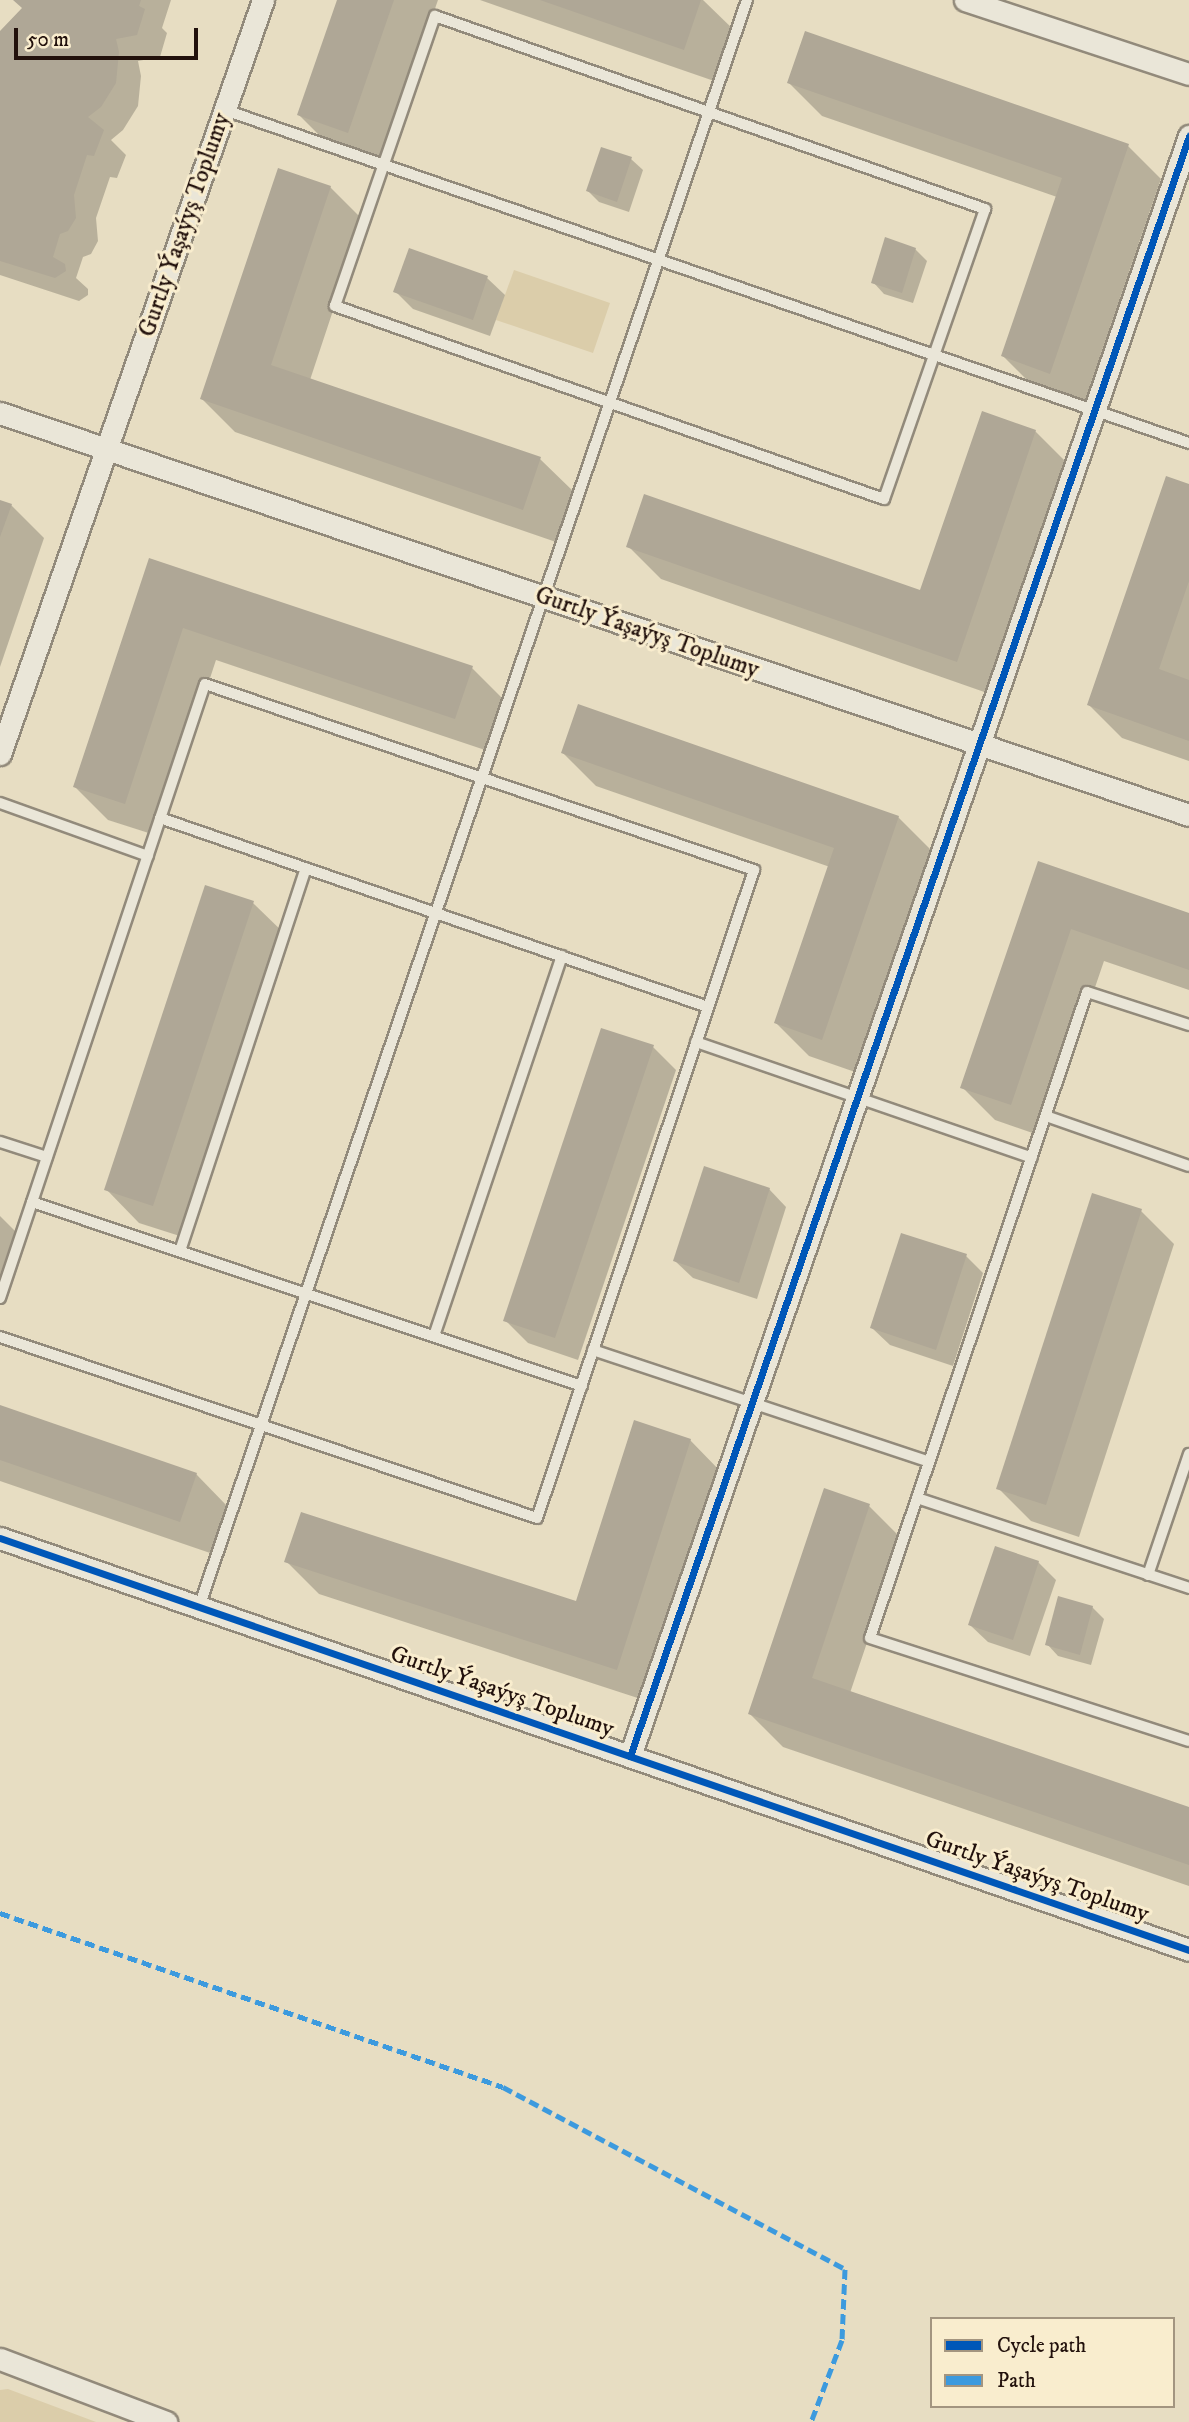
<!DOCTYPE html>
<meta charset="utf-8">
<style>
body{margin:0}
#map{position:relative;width:1189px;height:2422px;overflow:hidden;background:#e7ddc2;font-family:"IM FELL DW Pica",serif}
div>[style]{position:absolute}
.green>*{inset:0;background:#dbcdaa}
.shadow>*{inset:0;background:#0003}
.building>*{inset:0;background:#afa796}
.roads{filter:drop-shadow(2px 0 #928a7b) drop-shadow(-2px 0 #928a7b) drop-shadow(0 2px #928a7b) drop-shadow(0 -2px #928a7b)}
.service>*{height:10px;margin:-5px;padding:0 5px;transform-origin:5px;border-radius:5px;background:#eae6d8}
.minor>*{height:21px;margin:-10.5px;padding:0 10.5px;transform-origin:10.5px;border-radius:10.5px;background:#eae6d8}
.quiet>*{height:5px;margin-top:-2.5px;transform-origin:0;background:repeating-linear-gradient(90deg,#3c9ade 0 10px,transparent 0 15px)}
.cycleway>*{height:7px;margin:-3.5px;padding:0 3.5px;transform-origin:3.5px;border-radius:3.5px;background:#0057b8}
span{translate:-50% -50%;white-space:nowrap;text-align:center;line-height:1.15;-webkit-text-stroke:6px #f9edce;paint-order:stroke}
.street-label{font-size:24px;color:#22110c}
.legend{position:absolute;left:930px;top:2317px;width:245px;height:91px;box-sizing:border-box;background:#f9edce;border:2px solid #a39580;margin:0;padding:9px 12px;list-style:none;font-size:21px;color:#22110c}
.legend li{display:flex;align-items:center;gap:14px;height:35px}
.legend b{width:35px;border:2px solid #a39580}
.scale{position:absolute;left:14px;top:28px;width:184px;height:32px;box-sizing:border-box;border:4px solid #22110c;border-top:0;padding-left:9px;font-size:21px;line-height:24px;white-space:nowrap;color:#22110c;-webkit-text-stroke:5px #f9edce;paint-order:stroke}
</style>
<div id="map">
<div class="green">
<i style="clip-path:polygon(514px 270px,610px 303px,593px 353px,496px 320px)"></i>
<i style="clip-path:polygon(8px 2389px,96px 2422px,0 2422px,0 2390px)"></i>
</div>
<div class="shadow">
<i style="clip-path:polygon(15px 0,171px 0,162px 28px,167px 33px,160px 57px,138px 61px,141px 76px,138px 106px,123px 130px,111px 140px,126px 155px,117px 178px,110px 177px,96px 218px,98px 241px,91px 254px,83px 257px,76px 278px,88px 289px,88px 295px,79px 301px,0 275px,0 35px,24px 8px)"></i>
<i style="clip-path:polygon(339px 0,438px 0,381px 165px,332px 148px,299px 115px)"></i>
<i style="clip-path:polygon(480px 0,703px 0,735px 31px,717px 82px)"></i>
<i style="clip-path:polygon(789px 83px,1128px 146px,1161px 179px,1083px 406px,1036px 389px,1003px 356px,1057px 197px,822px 116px)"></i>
<i style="clip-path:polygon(631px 159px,643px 170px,629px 212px,599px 202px,588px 191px)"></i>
<i style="clip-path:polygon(330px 187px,363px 220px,310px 380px,540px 459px,574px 492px,556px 542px,235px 432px,202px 399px)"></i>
<i style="clip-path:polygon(915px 249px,927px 261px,913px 303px,884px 294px,873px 282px)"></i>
<i style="clip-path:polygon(487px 278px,505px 295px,490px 336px,413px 309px,395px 291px)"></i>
<i style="clip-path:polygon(1035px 431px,1069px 465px,990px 694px,661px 579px,628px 546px,921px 592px)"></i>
<i style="clip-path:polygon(1189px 486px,1189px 761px,1122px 738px,1089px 705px)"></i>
<i style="clip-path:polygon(0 502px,11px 505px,44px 538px,0 667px)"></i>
<i style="clip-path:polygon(150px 560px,472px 668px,505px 701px,488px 751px,216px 660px,158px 836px,108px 820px,75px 787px)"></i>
<i style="clip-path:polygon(563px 753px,898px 817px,931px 850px,855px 1072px,809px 1056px,776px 1023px,830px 867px,596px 786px)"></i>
<i style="clip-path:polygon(1039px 863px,1189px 915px,1189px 990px,1104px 961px,1044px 1137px,995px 1120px,962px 1087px)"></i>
<i style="clip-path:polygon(207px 887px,253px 903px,287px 936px,186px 1238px,139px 1223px,106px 1189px)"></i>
<i style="clip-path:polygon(653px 1047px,676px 1070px,578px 1360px,528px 1343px,505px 1320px)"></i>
<i style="clip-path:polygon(769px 1189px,786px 1207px,757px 1299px,693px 1278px,675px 1261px)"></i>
<i style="clip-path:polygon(1141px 1211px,1174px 1244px,1079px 1537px,1031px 1521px,998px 1488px)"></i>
<i style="clip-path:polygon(0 1216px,15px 1231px,0 1275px)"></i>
<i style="clip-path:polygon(966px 1256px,983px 1273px,953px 1366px,890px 1345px,872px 1328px)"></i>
<i style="clip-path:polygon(0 1407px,196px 1474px,229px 1508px,213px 1554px,0 1481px)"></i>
<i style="clip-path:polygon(690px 1440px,723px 1474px,650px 1702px,319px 1594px,286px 1561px,578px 1603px)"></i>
<i style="clip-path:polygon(869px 1506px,902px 1539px,850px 1693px,1189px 1809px,1189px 1886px,783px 1747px,750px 1714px)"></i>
<i style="clip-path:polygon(1038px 1562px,1056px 1580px,1030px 1656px,988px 1642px,970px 1625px)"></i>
<i style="clip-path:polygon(1092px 1607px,1104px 1619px,1091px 1665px,1058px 1656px,1047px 1644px)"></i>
</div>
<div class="building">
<i style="clip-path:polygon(13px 0,141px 0,139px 6px,145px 9px,137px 35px,116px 39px,119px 52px,116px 83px,101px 107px,88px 117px,104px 130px,94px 156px,87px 155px,74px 195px,76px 218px,68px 231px,60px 234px,53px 257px,65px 264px,66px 271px,55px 278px,0 261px,0 31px,22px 8px)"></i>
<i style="clip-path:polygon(337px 0,394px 0,348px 133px,297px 115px)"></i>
<i style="clip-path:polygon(540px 0,701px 0,684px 50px)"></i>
<i style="clip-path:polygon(805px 31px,1129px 144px,1050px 374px,1001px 356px,1062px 178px,787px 83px)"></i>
<i style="clip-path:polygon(601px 147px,632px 157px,617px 202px,586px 191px)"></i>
<i style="clip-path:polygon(278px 168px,331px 186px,271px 365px,541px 457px,523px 510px,200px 399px)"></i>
<i style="clip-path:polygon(885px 237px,916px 248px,902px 293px,871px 283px)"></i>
<i style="clip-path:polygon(409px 248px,488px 276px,473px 320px,393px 292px)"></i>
<i style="clip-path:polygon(982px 411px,1036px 430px,957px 662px,626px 547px,644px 494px,920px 590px)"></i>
<i style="clip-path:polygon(1166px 476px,1189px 484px,1189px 581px,1159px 669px,1189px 680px,1189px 741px,1087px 705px)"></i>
<i style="clip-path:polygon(0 500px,12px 504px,0 537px)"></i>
<i style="clip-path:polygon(149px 558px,473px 666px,455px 719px,183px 628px,125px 804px,73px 787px)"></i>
<i style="clip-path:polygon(578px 704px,899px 816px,822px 1040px,774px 1023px,834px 848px,561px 753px)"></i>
<i style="clip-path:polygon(1038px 861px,1189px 913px,1189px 970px,1071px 929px,1011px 1105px,960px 1088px)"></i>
<i style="clip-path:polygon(205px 885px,254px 901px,153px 1206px,104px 1190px)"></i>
<i style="clip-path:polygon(601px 1028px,654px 1045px,555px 1338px,503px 1321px)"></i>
<i style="clip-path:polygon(704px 1166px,770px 1188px,739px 1283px,673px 1261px)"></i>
<i style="clip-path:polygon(1092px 1193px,1142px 1209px,1046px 1505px,996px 1489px)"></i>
<i style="clip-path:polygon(901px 1233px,967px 1254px,936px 1350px,870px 1328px)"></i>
<i style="clip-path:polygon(0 1405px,197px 1473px,180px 1522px,0 1460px)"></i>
<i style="clip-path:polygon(634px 1420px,691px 1439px,617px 1670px,284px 1562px,301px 1512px,576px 1601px)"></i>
<i style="clip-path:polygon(824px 1488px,870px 1504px,812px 1678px,1189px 1807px,1189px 1865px,748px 1714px)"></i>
<i style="clip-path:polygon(995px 1546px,1039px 1561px,1013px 1640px,968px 1625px)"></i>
<i style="clip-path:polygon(1058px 1596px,1093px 1606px,1080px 1655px,1045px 1645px)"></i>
</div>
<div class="roads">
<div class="service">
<i style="left:435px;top:16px;width:583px;rotate:19.34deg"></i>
<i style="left:985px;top:209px;width:307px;rotate:109.2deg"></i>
<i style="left:884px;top:499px;width:582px;rotate:-160.63deg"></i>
<i style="left:335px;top:306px;width:307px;rotate:-71deg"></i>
<i style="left:225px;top:110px;width:1020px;rotate:19.06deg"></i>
<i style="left:0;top:803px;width:157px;rotate:19.7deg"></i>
<i style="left:160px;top:818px;width:580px;rotate:19.03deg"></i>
<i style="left:1189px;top:1025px;width:107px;rotate:-162.1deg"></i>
<i style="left:1087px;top:992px;width:681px;rotate:108.57deg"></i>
<i style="left:870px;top:1638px;width:335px;rotate:17.9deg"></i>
<i style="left:696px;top:1042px;width:355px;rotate:19deg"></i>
<i style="left:1046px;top:1116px;width:151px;rotate:19.3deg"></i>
<i style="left:0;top:1142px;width:49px;rotate:17.7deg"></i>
<i style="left:32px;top:1202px;width:580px;rotate:18.5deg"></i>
<i style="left:180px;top:1251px;width:403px;rotate:-71.8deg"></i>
<i style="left:0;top:1298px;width:647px;rotate:-71.54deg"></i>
<i style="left:205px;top:684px;width:580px;rotate:18.72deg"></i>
<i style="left:754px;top:870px;width:683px;rotate:108.51deg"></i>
<i style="left:537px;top:1518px;width:567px;rotate:-161.37deg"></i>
<i style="left:434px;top:1336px;width:401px;rotate:-71.4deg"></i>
<i style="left:593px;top:1350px;width:354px;rotate:18.4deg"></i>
<i style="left:917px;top:1498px;width:287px;rotate:18.3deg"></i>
<i style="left:1148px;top:1575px;width:128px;rotate:-71.3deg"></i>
<i style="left:199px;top:1607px;width:1698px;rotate:-71.17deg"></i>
</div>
<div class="minor">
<i style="left:965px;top:0;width:236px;rotate:18.3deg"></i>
<i style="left:0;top:413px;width:1255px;rotate:18.68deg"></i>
<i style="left:0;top:754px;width:799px;rotate:-70.77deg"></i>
<i style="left:0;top:1538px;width:1258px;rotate:19.11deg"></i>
<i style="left:630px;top:1756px;width:1714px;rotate:-70.96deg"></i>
<i style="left:0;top:2359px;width:178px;rotate:20.8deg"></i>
</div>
</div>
<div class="quiet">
<i style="left:0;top:1913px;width:532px;rotate:19.08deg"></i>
<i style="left:503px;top:2087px;width:387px;rotate:28deg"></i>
<i style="left:845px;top:2269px;width:71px;rotate:92.4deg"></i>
<i style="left:842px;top:2340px;width:88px;rotate:110.7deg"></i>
</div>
<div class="cycleway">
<i style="left:0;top:1538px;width:1258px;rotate:19.11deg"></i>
<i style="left:630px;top:1756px;width:1714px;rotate:-70.96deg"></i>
</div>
<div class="street-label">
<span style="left:185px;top:225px;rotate:-71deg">Gurtly Ýaşaýyş Toplumy</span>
<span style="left:647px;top:633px;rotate:19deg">Gurtly Ýaşaýyş Toplumy</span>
<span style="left:502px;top:1692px;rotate:19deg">Gurtly Ýaşaýyş Toplumy</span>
<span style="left:1037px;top:1877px;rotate:19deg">Gurtly Ýaşaýyş Toplumy</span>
</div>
<ul class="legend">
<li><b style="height:9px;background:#0057b8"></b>Cycle path</li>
<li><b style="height:9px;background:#3c9ade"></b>Path</li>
</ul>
<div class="scale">50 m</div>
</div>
